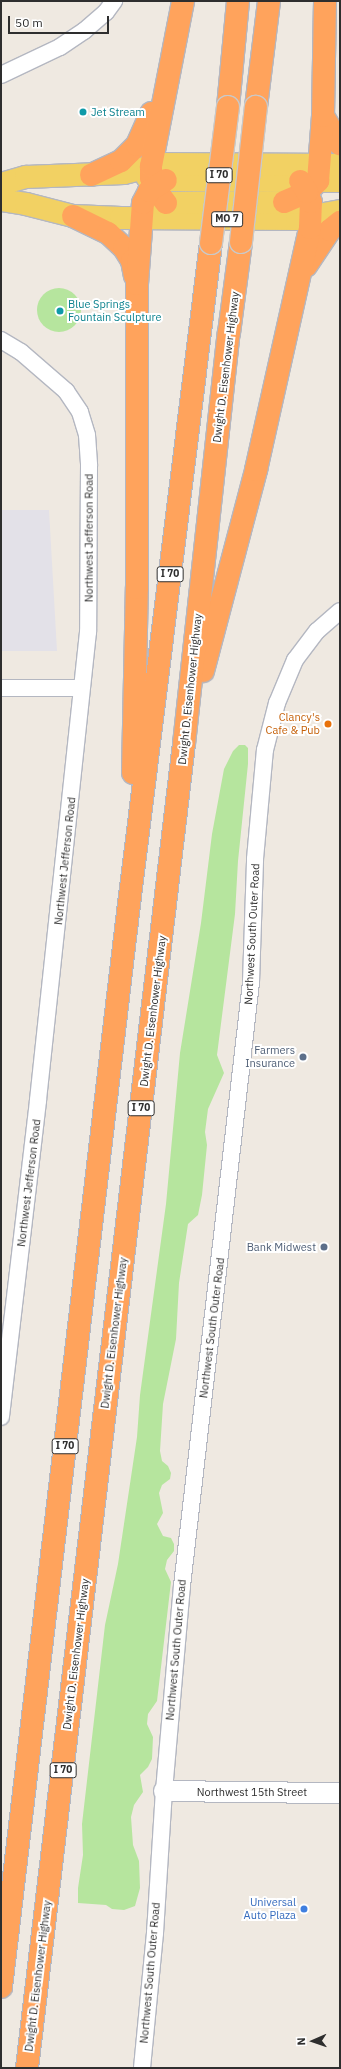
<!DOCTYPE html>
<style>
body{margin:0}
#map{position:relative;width:341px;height:2069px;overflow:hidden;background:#efe9e1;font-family:"IBM Plex Sans",sans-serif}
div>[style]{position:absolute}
.industrial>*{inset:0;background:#e3e1e8}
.green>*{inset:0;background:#b6e59e}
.round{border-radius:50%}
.roads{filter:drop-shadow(1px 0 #b4b7c1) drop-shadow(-1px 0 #b4b7c1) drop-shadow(0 1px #b4b7c1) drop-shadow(0 -1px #b4b7c1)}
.minor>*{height:16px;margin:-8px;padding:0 8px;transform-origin:8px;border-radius:8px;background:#fff}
.tertiary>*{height:20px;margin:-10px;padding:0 10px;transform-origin:10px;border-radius:10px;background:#fff}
.primary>*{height:22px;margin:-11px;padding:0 11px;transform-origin:11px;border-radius:11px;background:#f2d163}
.motorway>*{height:22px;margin:-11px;padding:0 11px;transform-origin:11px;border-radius:11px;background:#ffa35c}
.bridges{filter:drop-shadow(1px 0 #c9c9c9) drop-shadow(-1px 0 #c9c9c9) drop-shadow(0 1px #c9c9c9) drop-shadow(0 -1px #c9c9c9)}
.motorway-bridge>*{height:22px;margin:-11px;padding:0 11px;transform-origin:11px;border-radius:11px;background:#ffa35c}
.dots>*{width:11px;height:11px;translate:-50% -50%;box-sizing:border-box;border:2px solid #fff;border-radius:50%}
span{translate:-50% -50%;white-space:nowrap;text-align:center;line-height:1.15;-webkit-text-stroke:4px #fff;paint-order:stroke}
.shield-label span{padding:1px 3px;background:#fff;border:1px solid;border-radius:3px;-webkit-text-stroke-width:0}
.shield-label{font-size:10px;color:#2e2e2e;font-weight:700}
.culture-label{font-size:11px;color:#0d838f}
.left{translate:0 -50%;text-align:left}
.street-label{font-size:11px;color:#2e2e2e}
.food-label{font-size:11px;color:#c56008}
.right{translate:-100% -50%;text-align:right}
.service-label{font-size:11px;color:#4e5e75}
.shop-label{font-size:11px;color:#366cbe}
.frame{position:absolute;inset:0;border:2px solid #2e2e2e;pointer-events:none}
.north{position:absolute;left:293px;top:2021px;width:40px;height:40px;-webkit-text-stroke:3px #fff;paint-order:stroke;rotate:268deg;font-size:11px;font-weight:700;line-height:16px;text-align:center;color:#2e2e2e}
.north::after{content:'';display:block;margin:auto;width:14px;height:18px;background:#2e2e2e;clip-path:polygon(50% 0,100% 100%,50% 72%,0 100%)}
.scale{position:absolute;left:8px;top:16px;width:101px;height:18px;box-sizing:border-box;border:2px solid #2e2e2e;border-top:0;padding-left:5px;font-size:12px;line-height:14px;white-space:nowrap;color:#2e2e2e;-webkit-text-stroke:3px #fff;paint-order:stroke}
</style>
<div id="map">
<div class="industrial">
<i style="clip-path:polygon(1px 510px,49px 510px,57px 651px,1px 651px)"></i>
</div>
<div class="green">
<i class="round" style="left:37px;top:288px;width:44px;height:44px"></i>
<i style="clip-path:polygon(239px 745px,245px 745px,248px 748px,248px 764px,238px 861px,235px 914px,217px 1055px,224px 1073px,208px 1109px,205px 1132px,207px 1145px,202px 1195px,198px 1215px,188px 1224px,179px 1283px,176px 1339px,163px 1404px,160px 1451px,162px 1461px,168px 1466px,171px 1473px,170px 1479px,162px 1485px,159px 1493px,163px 1513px,157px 1524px,163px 1536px,171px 1538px,174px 1544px,174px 1551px,167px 1560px,165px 1569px,171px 1582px,157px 1701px,148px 1714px,147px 1724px,153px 1737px,152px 1759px,148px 1767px,140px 1775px,143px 1792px,134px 1805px,131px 1817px,133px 1845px,139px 1861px,140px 1888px,135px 1906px,124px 1910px,112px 1909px,106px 1905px,78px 1903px,78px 1888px,83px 1855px,82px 1824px,105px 1625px,118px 1564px,137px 1437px,140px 1395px,166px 1204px,180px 1053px,201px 923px,212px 834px,224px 769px,233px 751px)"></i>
</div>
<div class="roads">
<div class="minor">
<i style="left:1px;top:75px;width:65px;rotate:-25.4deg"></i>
<i style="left:60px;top:47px;width:29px;rotate:-34deg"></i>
<i style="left:84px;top:31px;width:29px;rotate:-41deg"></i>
<i style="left:106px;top:12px;width:14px;rotate:-54deg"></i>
<i style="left:1px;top:340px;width:23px;rotate:31deg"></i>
<i style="left:21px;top:352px;width:60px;rotate:40.9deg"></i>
<i style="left:66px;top:391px;width:25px;rotate:56deg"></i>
<i style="left:80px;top:412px;width:24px;rotate:73deg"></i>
<i style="left:87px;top:435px;width:31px;rotate:86deg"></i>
<i style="left:89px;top:466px;width:166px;rotate:90.3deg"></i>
<i style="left:88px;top:632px;width:472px;rotate:96.1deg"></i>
<i style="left:38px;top:1101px;width:318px;rotate:96.7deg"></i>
<i style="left:1px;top:688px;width:80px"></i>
<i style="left:142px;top:2068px;width:136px;rotate:-84.5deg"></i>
<i style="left:155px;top:1933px;width:142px;rotate:-86.4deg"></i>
<i style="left:164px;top:1791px;width:206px;rotate:-85deg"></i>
<i style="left:182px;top:1586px;width:608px;rotate:-83.48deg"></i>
<i style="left:251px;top:982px;width:123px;rotate:-88.1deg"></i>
<i style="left:255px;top:859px;width:109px;rotate:-84.8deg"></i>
<i style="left:265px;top:750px;width:49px;rotate:-75.7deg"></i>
<i style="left:277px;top:703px;width:47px;rotate:-67.3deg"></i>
<i style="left:295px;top:660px;width:36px;rotate:-53deg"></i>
<i style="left:317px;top:631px;width:30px;rotate:-41deg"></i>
</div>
<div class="tertiary">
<i style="left:164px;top:1791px;width:176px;rotate:0.7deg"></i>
</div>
<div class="primary">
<i style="left:147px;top:177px;width:19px;rotate:9deg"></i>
<i style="left:166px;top:180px;width:174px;rotate:0.3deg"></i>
<i style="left:1px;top:184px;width:26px;rotate:-16deg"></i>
<i style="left:26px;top:177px;width:98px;rotate:-2.3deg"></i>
<i style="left:124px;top:173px;width:38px;rotate:-14deg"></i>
<i style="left:161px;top:164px;width:179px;rotate:0.3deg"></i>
<i style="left:1px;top:200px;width:25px;rotate:9deg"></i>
<i style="left:26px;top:204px;width:49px;rotate:14.3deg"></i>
<i style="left:73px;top:216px;width:48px;rotate:2.4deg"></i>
<i style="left:121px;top:218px;width:176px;rotate:0.3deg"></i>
<i style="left:297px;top:219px;width:44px;rotate:-10.5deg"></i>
<i style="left:147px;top:203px;width:156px;rotate:-0.4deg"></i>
</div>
<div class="motorway">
<i style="left:228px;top:107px;width:106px;rotate:-84.6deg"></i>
<i style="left:256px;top:107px;width:107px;rotate:-83deg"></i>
<i style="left:323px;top:116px;width:33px;rotate:59deg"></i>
<i style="left:91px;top:175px;width:33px;rotate:-25deg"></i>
<i style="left:121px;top:161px;width:23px;rotate:-45deg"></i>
<i style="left:137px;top:145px;width:35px;rotate:-66deg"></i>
<i style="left:284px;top:202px;width:25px;rotate:-23deg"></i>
<i style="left:307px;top:192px;width:16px;rotate:-45deg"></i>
<i style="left:318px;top:181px;width:65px;rotate:-85.6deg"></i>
<i style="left:323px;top:116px;width:115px;rotate:-89deg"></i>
<i style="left:166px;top:203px;width:20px;rotate:-127deg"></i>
<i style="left:154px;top:187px;width:9px;rotate:-108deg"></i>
<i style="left:151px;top:178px;width:12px;rotate:-90deg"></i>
<i style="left:151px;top:166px;width:168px;rotate:-79deg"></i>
<i style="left:73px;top:216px;width:39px;rotate:26deg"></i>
<i style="left:108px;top:233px;width:22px;rotate:43deg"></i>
<i style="left:124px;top:248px;width:15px;rotate:58deg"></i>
<i style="left:132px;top:261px;width:15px;rotate:79deg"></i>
<i style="left:306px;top:266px;width:43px;rotate:-56.3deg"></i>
<i style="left:330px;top:230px;width:13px;rotate:-39deg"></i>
<i style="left:203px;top:671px;width:208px;rotate:-75.2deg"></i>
<i style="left:256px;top:470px;width:248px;rotate:-77.4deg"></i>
<i style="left:310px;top:228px;width:26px;rotate:-88deg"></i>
<i style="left:311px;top:202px;width:11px;rotate:-112deg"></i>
<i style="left:307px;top:192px;width:13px;rotate:-122deg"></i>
<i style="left:133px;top:773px;width:185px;rotate:-88.8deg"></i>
<i style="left:137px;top:588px;width:304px;rotate:-90deg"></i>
<i style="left:137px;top:284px;width:81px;rotate:-85.8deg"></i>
<i style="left:143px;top:203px;width:13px;rotate:-63deg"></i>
<i style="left:149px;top:191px;width:20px;rotate:-33deg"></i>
<i style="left:1px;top:1987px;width:1091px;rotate:-83.26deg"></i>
<i style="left:129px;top:904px;width:666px;rotate:-82.93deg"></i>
<i style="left:27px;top:2068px;width:1333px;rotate:-83.24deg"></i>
<i style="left:184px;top:744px;width:413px;rotate:-83.8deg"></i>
<i style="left:229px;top:333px;width:92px;rotate:-82.5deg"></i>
</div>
</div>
<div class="bridges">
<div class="motorway-bridge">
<i style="left:241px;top:242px;width:136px;rotate:-83.7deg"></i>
<i style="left:211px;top:243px;width:137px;rotate:-82.9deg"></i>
</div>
</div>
<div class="dots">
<i style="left:83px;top:112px;background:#0f9aa8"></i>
<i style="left:60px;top:311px;background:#0f9aa8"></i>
<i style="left:328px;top:724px;background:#e8710a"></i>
<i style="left:303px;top:1057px;background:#5c6f8a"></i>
<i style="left:324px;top:1247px;background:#5c6f8a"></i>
<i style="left:304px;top:1909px;background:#3f7fe0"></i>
</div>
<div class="shield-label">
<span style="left:219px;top:175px">I 70</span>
<span style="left:227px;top:219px">MO 7</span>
<span style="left:170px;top:574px">I 70</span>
<span style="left:141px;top:1108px">I 70</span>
<span style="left:65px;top:1446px">I 70</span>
<span style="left:63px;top:1770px">I 70</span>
</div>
<div class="culture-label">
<span class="left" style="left:91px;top:112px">Jet Stream</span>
<span class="left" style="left:68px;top:311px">Blue Springs<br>Fountain Sculpture</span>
</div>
<div class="street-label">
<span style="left:226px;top:367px;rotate:-83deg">Dwight D. Eisenhower Highway</span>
<span style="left:89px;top:538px;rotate:-90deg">Northwest Jefferson Road</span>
<span style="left:190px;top:689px;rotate:-84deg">Dwight D. Eisenhower Highway</span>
<span style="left:65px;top:861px;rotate:-84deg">Northwest Jefferson Road</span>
<span style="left:252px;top:934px;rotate:-87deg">Northwest South Outer Road</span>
<span style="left:153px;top:1011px;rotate:-83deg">Dwight D. Eisenhower Highway</span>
<span style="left:29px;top:1183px;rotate:-83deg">Northwest Jefferson Road</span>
<span style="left:212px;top:1328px;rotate:-83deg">Northwest South Outer Road</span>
<span style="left:114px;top:1333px;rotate:-83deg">Dwight D. Eisenhower Highway</span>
<span style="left:176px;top:1650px;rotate:-85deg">Northwest South Outer Road</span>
<span style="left:76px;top:1654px;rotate:-83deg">Dwight D. Eisenhower Highway</span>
<span style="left:252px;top:1792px">Northwest 15th Street</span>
<span style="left:150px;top:1973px;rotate:-85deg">Northwest South Outer Road</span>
<span style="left:38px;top:1976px;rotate:-83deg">Dwight D. Eisenhower Highway</span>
</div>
<div class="food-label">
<span class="right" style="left:320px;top:724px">Clancy's<br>Cafe &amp; Pub</span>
</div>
<div class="service-label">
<span class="right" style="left:295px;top:1057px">Farmers<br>Insurance</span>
<span class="right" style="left:316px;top:1247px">Bank Midwest</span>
</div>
<div class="shop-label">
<span class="right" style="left:296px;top:1909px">Universal<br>Auto Plaza</span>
</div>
<div class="frame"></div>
<div class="north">N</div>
<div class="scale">50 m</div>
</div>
